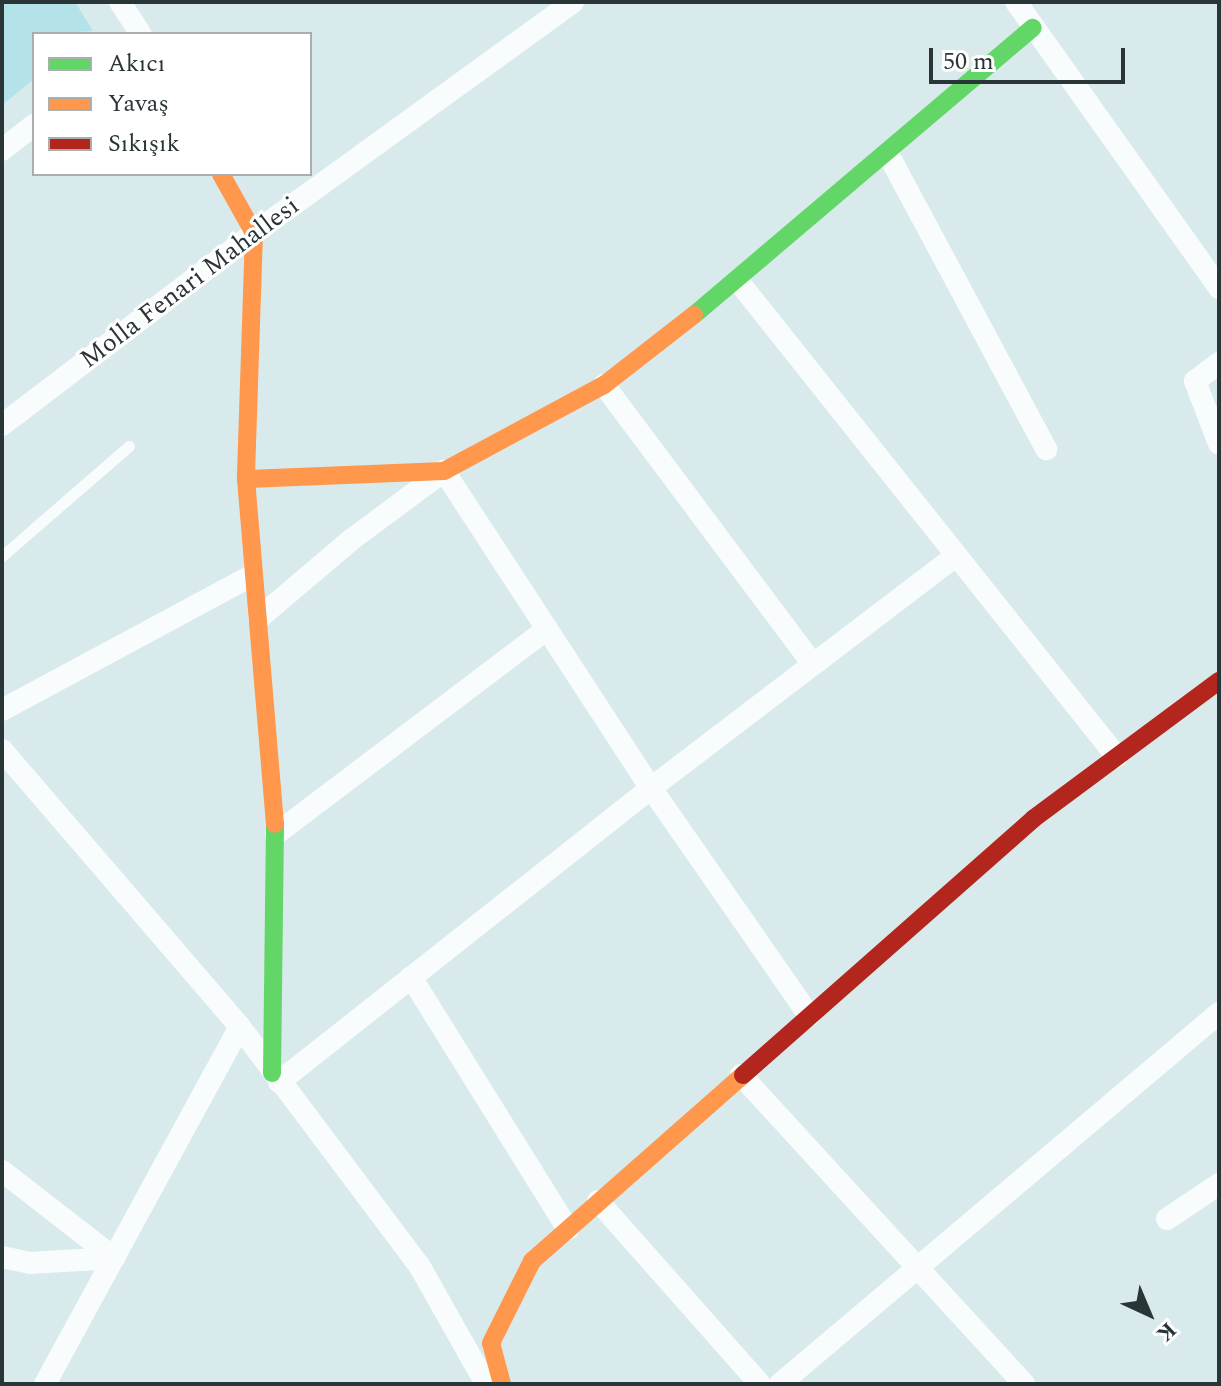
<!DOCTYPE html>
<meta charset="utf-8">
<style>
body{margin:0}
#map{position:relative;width:1221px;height:1386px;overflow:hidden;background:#d8eaeb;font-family:Spectral,serif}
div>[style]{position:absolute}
.green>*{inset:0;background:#b3e3e8}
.lane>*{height:11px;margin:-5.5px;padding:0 5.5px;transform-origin:5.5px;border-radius:5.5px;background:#f9fcfc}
.street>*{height:22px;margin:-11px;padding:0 11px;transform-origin:11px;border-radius:11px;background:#f9fcfc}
.fast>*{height:18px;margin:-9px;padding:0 9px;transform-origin:9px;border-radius:9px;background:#63d668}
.slow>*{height:18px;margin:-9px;padding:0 9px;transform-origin:9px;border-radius:9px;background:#ff974d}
.jam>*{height:18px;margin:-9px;padding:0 9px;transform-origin:9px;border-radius:9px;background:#b3261e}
span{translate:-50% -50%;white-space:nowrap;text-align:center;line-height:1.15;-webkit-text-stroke:6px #fff;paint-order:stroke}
.street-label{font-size:26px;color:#293537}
.frame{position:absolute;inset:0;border:4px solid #293537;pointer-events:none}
.legend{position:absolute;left:32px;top:32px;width:280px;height:144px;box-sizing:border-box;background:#fff;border:2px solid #a9aeaf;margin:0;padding:10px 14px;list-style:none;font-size:24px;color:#293537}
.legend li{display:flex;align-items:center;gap:16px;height:40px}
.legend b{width:40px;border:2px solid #a9aeaf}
.north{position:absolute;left:1109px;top:1274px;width:80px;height:80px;-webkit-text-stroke:6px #fff;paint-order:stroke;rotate:136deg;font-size:22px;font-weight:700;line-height:32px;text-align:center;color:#293537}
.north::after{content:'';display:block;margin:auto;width:28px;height:36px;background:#293537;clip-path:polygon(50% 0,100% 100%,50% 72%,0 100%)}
.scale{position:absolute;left:929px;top:48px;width:196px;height:36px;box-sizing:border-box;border:4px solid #293537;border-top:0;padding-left:10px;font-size:24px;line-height:28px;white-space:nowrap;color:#293537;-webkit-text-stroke:6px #fff;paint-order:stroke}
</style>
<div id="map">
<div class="green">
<i style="clip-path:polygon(2px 2px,75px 2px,93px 31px,34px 34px,34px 79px,2px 105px)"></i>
</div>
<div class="lane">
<i style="left:2px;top:556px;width:168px;rotate:-40.9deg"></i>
</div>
<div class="street">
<i style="left:120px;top:2px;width:38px;rotate:57deg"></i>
<i style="left:1016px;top:2px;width:351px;rotate:54.6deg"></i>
<i style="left:2px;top:150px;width:41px;rotate:-38deg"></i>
<i style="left:888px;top:154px;width:335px;rotate:61.8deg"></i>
<i style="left:738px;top:281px;width:608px;rotate:51.47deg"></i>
<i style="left:1219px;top:363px;width:30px;rotate:143deg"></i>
<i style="left:1195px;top:381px;width:67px;rotate:69.1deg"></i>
<i style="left:604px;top:385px;width:349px;rotate:53.2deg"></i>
<i style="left:2px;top:425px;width:317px;rotate:-37.3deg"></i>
<i style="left:254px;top:233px;width:394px;rotate:-35.9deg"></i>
<i style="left:259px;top:618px;width:121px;rotate:-40.3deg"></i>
<i style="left:351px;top:540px;width:116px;rotate:-36.6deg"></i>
<i style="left:444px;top:471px;width:379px;rotate:56.9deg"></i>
<i style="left:651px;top:788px;width:277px;rotate:55.2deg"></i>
<i style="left:2px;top:710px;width:283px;rotate:-28.3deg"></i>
<i style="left:2px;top:750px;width:365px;rotate:49.3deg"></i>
<i style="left:240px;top:1027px;width:298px;rotate:53.1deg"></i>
<i style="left:419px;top:1265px;width:137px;rotate:60.6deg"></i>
<i style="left:276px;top:834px;width:340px;rotate:-37.1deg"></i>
<i style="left:411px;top:977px;width:297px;rotate:58.1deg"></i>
<i style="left:741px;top:1075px;width:419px;rotate:47.5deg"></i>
<i style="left:279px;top:1082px;width:474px;rotate:-38.3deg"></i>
<i style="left:651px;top:788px;width:383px;rotate:-37.3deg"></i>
<i style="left:2px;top:1171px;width:142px;rotate:37.8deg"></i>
<i style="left:598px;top:1201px;width:244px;rotate:48.5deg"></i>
<i style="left:1167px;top:1219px;width:63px;rotate:-33.9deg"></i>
<i style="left:2px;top:1257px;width:29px;rotate:12deg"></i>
<i style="left:30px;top:1263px;width:84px;rotate:-3.4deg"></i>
<i style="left:45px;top:1384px;width:407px;rotate:-61.4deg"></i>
<i style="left:780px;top:1384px;width:575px;rotate:-40.2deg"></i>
</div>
<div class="fast">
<i style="left:694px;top:315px;width:444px;rotate:-40.3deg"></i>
<i style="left:272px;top:1073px;width:249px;rotate:-89.3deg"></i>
</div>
<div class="slow">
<i style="left:221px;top:174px;width:68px;rotate:60.8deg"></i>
<i style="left:254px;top:233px;width:246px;rotate:91.9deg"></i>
<i style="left:246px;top:479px;width:346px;rotate:85.2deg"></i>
<i style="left:246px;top:479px;width:198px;rotate:-2.3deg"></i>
<i style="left:444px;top:471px;width:182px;rotate:-28.3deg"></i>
<i style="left:604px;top:385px;width:114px;rotate:-37.9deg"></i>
<i style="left:502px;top:1384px;width:42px;rotate:-105deg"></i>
<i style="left:491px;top:1343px;width:92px;rotate:-63.4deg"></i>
<i style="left:532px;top:1261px;width:281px;rotate:-41.4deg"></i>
</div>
<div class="jam">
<i style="left:743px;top:1075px;width:387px;rotate:-41.4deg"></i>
<i style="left:1033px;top:819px;width:232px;rotate:-36.6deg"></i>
</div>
<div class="street-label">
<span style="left:190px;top:283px;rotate:-37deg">Molla Fenari Mahallesi</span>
</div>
<div class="frame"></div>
<ul class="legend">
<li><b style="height:10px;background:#63d668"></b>Akıcı</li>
<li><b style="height:10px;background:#ff974d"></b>Yavaş</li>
<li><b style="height:10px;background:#b3261e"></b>Sıkışık</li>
</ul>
<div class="north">K</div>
<div class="scale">50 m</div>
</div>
